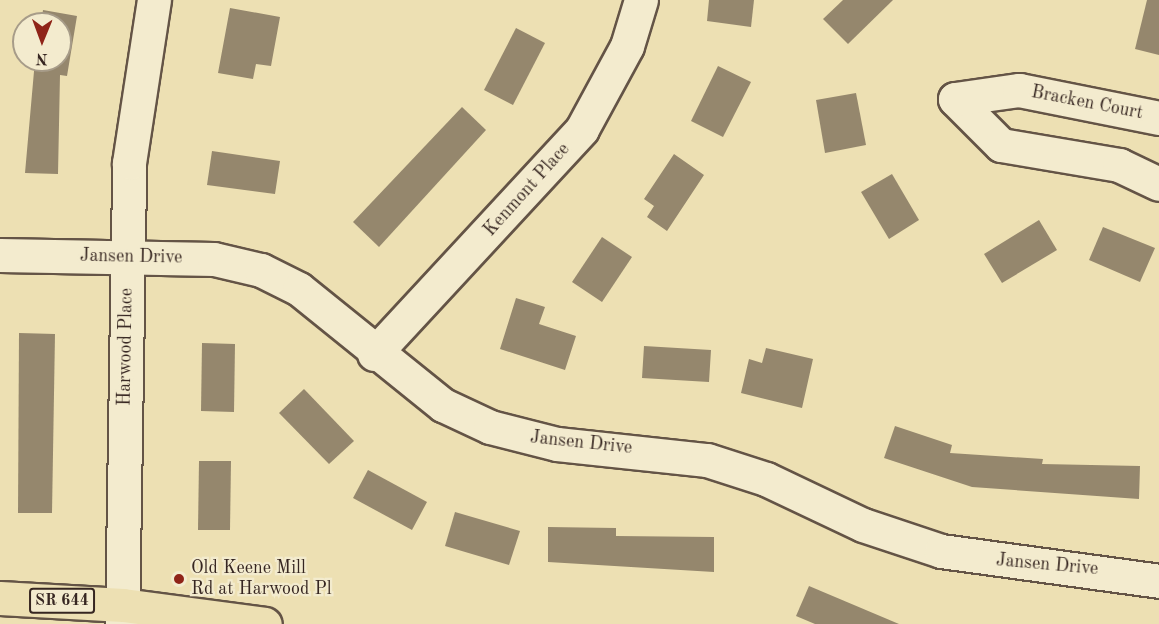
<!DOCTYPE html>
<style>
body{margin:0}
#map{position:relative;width:1159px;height:624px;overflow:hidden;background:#ede0b3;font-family:"Old Standard TT",serif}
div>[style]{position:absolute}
.building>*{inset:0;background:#95876d}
.roads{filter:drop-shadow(2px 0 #645446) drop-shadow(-2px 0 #645446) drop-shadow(0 2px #645446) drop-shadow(0 -2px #645446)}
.minor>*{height:33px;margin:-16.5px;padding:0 16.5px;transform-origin:16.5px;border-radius:16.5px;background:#f3ebce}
.major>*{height:33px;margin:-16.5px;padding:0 16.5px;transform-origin:16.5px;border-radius:16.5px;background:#ede0b3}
.dots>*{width:16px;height:16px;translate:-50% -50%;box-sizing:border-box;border:3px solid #f3ebce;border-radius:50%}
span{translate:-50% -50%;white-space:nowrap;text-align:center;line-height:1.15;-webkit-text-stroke:4.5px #f3ebce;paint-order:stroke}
.shield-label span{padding:2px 4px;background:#f3ebce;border:2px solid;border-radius:4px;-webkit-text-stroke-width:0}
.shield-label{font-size:16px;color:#362621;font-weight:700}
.street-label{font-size:18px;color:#362621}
.poi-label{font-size:18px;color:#362621}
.left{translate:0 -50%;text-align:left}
.north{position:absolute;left:12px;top:12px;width:60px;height:60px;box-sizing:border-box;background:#f3ebce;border:2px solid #a79c89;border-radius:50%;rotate:181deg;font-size:16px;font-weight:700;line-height:24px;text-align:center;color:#362621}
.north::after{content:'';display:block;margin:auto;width:21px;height:27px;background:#8f2418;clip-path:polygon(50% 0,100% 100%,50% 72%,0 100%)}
</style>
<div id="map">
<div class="building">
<i style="clip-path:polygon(709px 0,754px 0,751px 27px,707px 21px)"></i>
<i style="clip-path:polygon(843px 0,893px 0,848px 44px,823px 19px)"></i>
<i style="clip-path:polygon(1147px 0,1159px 0,1159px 55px,1135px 49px)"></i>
<i style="clip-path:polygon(230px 8px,280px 17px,271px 66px,256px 64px,253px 79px,218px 73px)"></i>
<i style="clip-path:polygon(43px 10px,77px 16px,67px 76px,60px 75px,58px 174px,25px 173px,35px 60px,60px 60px,60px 24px,41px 24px)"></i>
<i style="clip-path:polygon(516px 28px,545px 43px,513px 105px,484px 90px)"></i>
<i style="clip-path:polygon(718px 66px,751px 82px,723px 137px,691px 121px)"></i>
<i style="clip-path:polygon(856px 93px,866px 145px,825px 153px,816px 100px)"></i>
<i style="clip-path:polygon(462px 107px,486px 130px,379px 247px,353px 222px)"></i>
<i style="clip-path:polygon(212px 151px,280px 161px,275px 194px,207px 185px)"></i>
<i style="clip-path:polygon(674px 154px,704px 175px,667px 231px,647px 217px,654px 206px,644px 199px)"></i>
<i style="clip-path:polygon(892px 174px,919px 220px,889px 239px,861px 192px)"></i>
<i style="clip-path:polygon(1039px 220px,1057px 250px,1002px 283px,984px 254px)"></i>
<i style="clip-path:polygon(1103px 227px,1155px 248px,1140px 282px,1089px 260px)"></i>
<i style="clip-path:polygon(602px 237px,632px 257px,602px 302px,572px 282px)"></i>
<i style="clip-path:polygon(516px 298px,545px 307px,539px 324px,576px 336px,565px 370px,500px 349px)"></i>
<i style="clip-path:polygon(19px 333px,55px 334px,52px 513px,18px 513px)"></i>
<i style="clip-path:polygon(202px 343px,235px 344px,234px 412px,201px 411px)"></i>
<i style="clip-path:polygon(644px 346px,711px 350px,709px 382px,642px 378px)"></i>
<i style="clip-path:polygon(766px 348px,813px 359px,802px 408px,741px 393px,749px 359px,762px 363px)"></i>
<i style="clip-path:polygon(304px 389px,354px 441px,329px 464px,279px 413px)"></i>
<i style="clip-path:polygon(895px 426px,952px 445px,950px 453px,1043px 459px,1042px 464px,1140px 466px,1139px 499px,972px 487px,884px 458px)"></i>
<i style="clip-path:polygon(199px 461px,231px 461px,230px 530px,198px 530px)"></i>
<i style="clip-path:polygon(368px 470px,427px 502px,412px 530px,353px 498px)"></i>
<i style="clip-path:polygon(455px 512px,520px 531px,509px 565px,445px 546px)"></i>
<i style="clip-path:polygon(548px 527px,616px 528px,616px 536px,714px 537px,714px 572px,548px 562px)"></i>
<i style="clip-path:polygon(809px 586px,899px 624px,815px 624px,796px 616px)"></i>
</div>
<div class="roads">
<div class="minor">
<i style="left:955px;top:99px;width:65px;rotate:45deg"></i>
<i style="left:1001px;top:145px;width:120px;rotate:9.6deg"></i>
<i style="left:1119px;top:165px;width:44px;rotate:25.4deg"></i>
<i style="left:955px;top:99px;width:65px;rotate:-8deg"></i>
<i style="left:1019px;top:90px;width:143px;rotate:11.3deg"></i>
<i style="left:0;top:255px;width:214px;rotate:1.1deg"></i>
<i style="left:214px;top:259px;width:48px;rotate:13.2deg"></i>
<i style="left:261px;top:270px;width:42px;rotate:26.6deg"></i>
<i style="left:299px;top:289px;width:185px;rotate:38.9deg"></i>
<i style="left:443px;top:405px;width:52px;rotate:25.1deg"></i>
<i style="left:490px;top:427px;width:69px;rotate:14.2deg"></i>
<i style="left:557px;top:444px;width:151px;rotate:6.1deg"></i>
<i style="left:707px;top:460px;width:62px;rotate:17.9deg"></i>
<i style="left:766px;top:479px;width:107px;rotate:25.4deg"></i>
<i style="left:863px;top:525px;width:82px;rotate:18.4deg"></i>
<i style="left:941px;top:551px;width:220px;rotate:7.8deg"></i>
<i style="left:374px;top:354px;width:306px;rotate:-47.2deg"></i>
<i style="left:582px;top:129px;width:94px;rotate:-61.5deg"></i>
<i style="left:627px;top:46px;width:48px;rotate:-73.1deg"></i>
<i style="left:122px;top:624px;width:461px;rotate:-89.1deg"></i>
<i style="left:129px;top:163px;width:165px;rotate:-81.3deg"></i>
</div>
<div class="major">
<i style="left:0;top:598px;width:123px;rotate:3.3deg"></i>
<i style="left:123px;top:605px;width:143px;rotate:7.6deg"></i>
</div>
</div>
<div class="dots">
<i style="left:179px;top:579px;background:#8f2418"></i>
</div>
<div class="shield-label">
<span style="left:62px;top:601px">SR 644</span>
</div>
<div class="street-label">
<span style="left:1087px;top:103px;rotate:11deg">Bracken Court</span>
<span style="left:527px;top:190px;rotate:-48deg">Kenmont Place</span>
<span style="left:131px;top:257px;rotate:1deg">Jansen Drive</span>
<span style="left:126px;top:347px;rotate:-89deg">Harwood Place</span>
<span style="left:581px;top:443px;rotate:6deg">Jansen Drive</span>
<span style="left:1047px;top:565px;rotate:5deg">Jansen Drive</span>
</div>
<div class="poi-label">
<span class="left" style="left:191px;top:579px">Old Keene Mill<br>Rd at Harwood Pl</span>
</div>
<div class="north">N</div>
</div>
